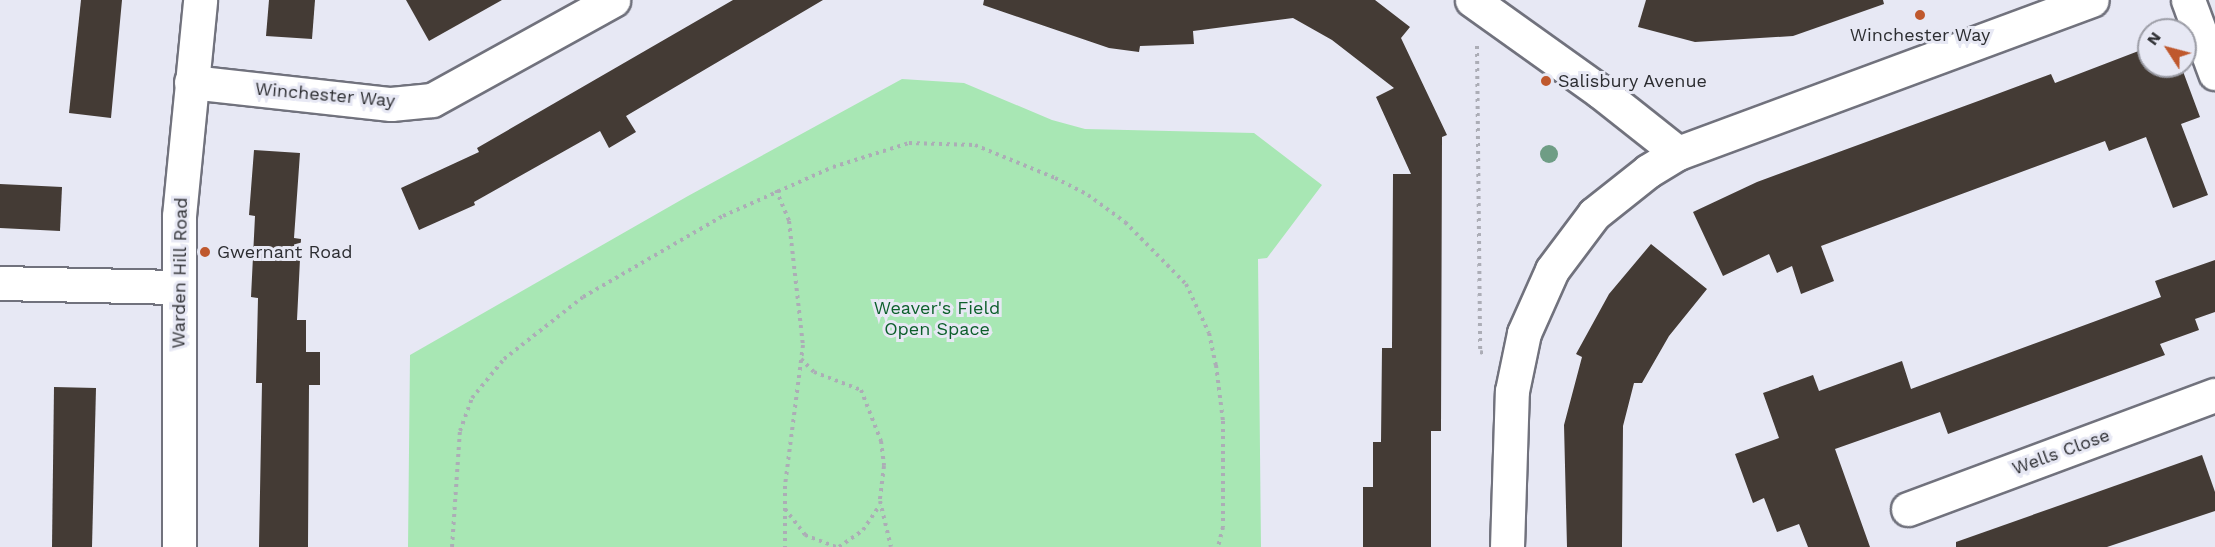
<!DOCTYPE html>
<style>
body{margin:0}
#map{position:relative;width:2215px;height:547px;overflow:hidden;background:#e7e8f4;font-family:"Work Sans",sans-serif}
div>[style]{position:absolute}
.green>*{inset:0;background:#a8e7b4}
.building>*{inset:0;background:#443b35}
.path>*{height:4px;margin-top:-2px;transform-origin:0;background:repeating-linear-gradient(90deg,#acadb6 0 3px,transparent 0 7.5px)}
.roads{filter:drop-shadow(2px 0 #71727d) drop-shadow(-2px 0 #71727d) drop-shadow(0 2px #71727d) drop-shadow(0 -2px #71727d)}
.minor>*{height:33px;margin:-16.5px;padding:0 16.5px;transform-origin:16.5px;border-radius:16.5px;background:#fff}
.trees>*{width:18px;height:18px;margin:-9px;border-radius:50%;background:#6f9d85}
.dots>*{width:16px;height:16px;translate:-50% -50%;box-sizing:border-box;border:3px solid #e7e8f4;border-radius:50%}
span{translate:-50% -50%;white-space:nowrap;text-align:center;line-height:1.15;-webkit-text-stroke:6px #e7e8f4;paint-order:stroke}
.poi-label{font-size:18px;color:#2c2d31}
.left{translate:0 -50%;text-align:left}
.street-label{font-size:18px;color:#2c2d31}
.park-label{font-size:18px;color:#0c5f2b}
.north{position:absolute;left:2137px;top:18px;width:60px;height:60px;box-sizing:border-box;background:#e7e8f4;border:2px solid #9c9da6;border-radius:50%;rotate:306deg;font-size:16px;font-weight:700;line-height:24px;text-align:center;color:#2c2d31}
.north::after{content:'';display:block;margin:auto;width:21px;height:27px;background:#bf582d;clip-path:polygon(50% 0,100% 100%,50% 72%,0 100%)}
</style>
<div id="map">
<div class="green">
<i style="clip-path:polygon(902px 79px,964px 83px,1052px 120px,1085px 129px,1254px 133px,1322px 185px,1267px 258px,1258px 259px,1261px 547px,408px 547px,410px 355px,688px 196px)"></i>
</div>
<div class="building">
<i style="clip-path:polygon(81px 0,122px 0,111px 118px,69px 113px)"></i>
<i style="clip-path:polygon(269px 0,315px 0,312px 39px,266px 36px)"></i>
<i style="clip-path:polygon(406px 0,502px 0,429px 41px)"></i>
<i style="clip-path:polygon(733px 0,823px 0,626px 116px,636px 132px,609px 148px,600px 131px,474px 202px,475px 205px,419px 230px,401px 188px,479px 152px,477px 148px)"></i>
<i style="clip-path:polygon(984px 0,1375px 0,1410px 27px,1401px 38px,1447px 135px,1442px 137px,1441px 431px,1431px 431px,1431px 547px,1363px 547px,1363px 487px,1373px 487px,1373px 442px,1381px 442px,1382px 348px,1392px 348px,1393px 174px,1411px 174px,1376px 97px,1394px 88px,1332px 40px,1293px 18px,1193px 31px,1194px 44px,1140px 46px,1139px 52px,1109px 48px,983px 5px)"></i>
<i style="clip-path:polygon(1646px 0,1883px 0,1884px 4px,1793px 36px,1695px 42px,1638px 27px)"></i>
<i style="clip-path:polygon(2149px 47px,2149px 66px,2181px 66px,2200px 117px,2181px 124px,2208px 195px,2173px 208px,2146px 137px,2109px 151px,2105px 141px,1821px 246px,1834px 281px,1801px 294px,1792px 266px,1777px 273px,1769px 254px,1723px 276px,1693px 212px,1757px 182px,1981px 100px,2051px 74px,2055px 83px)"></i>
<i style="clip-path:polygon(254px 150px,300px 153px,294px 238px,301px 239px,297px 320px,306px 320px,306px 352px,320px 352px,320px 385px,309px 385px,308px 547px,259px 547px,262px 383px,256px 383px,258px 298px,251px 297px,255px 216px,249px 215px)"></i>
<i style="clip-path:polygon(0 184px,62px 187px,60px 231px,0 228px)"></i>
<i style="clip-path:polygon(1651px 244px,1707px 289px,1669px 336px,1642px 383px,1634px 383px,1623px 426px,1622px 547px,1567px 547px,1564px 425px,1582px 357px,1576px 354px,1609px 294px)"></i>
<i style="clip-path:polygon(2215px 260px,2215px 312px,2195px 319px,2199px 330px,2160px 344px,2165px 355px,1948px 434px,1940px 412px,1835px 449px,1870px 547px,1808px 547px,1799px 524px,1777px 532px,1764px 498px,1753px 503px,1735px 454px,1779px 438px,1763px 393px,1813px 375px,1819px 391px,1902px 361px,1911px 389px,2161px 297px,2155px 281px)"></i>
<i style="clip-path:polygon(54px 387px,96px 388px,92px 547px,52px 547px)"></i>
<i style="clip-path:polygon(2202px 455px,2215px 492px,2215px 511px,2107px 547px,1956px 547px,1956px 542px)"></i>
</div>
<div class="path">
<i style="left:1477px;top:46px;width:306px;rotate:89.4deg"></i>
<i style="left:1480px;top:352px;width:4px;rotate:14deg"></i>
<i style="left:776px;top:190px;width:34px;rotate:67deg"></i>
<i style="left:789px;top:221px;width:125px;rotate:83.6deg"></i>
<i style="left:803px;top:345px;width:142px;rotate:97.3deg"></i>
<i style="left:785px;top:486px;width:61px;rotate:90deg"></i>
<i style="left:801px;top:359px;width:18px;rotate:45deg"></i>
<i style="left:814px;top:372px;width:50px;rotate:21deg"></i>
<i style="left:861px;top:390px;width:55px;rotate:68.6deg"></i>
<i style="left:881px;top:441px;width:25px;rotate:83deg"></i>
<i style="left:884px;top:466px;width:35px;rotate:97deg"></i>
<i style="left:880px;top:501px;width:47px;rotate:76.6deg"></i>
<i style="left:785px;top:509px;width:33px;rotate:52deg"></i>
<i style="left:805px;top:535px;width:33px;rotate:21deg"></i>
<i style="left:452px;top:547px;width:116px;rotate:-86.1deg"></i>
<i style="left:460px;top:431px;width:35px;rotate:-70deg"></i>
<i style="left:472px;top:398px;width:50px;rotate:-50.6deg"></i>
<i style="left:504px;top:359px;width:100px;rotate:-38.1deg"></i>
<i style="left:583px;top:297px;width:162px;rotate:-30.1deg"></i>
<i style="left:723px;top:216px;width:120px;rotate:-24deg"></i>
<i style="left:833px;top:167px;width:80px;rotate:-17.5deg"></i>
<i style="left:909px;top:143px;width:66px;rotate:1.7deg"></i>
<i style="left:975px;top:145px;width:87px;rotate:22.4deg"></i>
<i style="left:1055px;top:178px;width:37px;rotate:27deg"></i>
<i style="left:1088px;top:195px;width:46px;rotate:36.1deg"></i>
<i style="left:1125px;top:222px;width:87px;rotate:45.5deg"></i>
<i style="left:1186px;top:284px;width:54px;rotate:64.9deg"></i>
<i style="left:1209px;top:333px;width:33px;rotate:78deg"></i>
<i style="left:1216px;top:365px;width:56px;rotate:82.9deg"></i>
<i style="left:1223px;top:421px;width:106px;rotate:90deg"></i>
<i style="left:1223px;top:527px;width:21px;rotate:104deg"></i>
<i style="left:839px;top:547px;width:29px;rotate:-35deg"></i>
<i style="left:863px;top:530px;width:30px;rotate:-56deg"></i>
</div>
<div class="roads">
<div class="minor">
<i style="left:1472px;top:0;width:158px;rotate:35.5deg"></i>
<i style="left:1601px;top:92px;width:98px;rotate:38.4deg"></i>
<i style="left:2188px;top:0;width:78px;rotate:69.7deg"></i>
<i style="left:191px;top:82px;width:201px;rotate:6.3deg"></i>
<i style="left:391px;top:104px;width:41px;rotate:-5.6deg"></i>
<i style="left:432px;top:100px;width:207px;rotate:-28.9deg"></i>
<i style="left:0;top:283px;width:178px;rotate:1.3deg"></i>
<i style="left:1908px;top:509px;width:327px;rotate:-20.4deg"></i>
<i style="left:179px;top:547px;width:331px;rotate:-90deg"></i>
<i style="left:179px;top:216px;width:217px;rotate:-84.4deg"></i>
<i style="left:1507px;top:547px;width:156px;rotate:-88.2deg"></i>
<i style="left:1512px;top:391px;width:59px;rotate:-78.3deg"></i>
<i style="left:1524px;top:333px;width:69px;rotate:-66deg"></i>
<i style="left:1552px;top:270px;width:70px;rotate:-53.1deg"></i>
<i style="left:1594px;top:214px;width:69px;rotate:-38.5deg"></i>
<i style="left:1648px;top:171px;width:35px;rotate:-31deg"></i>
<i style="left:1678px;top:153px;width:441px;rotate:-20.3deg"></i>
</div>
</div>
<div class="trees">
<i style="left:1549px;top:154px"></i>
</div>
<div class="dots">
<i style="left:1920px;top:15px;background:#bf582d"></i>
<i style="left:1546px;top:81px;background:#bf582d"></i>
<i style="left:205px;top:252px;background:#bf582d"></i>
</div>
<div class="poi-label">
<span style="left:1920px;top:35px">Winchester Way</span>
<span class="left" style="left:1558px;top:81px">Salisbury Avenue</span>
<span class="left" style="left:217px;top:252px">Gwernant Road</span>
</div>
<div class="street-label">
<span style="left:325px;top:95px;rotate:5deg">Winchester Way</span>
<span style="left:180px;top:273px;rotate:-89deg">Warden Hill Road</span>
<span style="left:2061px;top:452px;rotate:-20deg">Wells Close</span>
</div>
<div class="park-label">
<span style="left:937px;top:319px">Weaver's Field<br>Open Space</span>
</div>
<div class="north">N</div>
</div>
